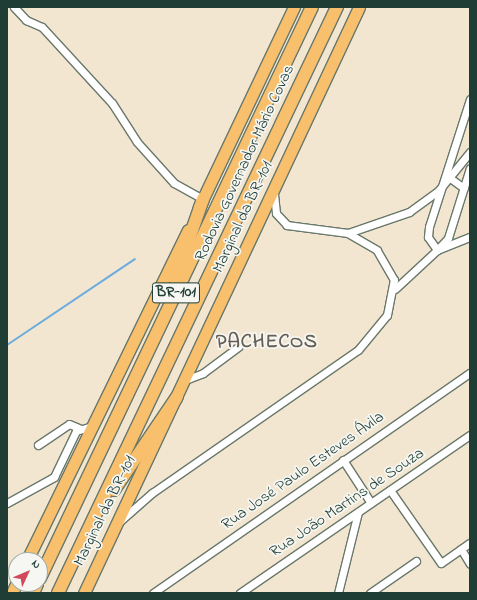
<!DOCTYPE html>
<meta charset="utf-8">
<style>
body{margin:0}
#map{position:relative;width:477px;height:600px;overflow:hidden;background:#f3e6d1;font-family:"Indie Flower",sans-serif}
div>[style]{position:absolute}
.stream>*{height:2px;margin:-1px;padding:0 1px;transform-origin:1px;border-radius:1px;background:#6bacdf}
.roads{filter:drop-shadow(1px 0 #69786b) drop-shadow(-1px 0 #69786b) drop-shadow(0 1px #69786b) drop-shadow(0 -1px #69786b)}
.minor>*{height:7px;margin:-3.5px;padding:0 3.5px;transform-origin:3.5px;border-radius:3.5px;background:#fff}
.primary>*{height:11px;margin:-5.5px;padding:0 5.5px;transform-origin:5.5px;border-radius:5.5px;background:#f8bf6c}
.motorway>*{height:12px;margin:-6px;padding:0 6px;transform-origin:6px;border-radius:6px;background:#f8bf6c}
span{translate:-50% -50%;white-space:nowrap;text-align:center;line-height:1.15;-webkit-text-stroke:3.5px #f6f6f2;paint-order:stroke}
.shield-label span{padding:1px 3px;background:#f6f6f2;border:1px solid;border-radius:3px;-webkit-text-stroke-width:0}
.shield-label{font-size:15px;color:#1f3d34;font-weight:700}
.street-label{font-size:16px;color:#1f3d34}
.district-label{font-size:20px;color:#665f54;font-weight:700;letter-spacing:1px}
.frame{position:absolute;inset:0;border:8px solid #1f3d34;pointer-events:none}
.north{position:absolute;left:8px;top:552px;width:40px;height:40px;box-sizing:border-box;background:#f6f6f2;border:1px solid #a0aca6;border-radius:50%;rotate:46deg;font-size:11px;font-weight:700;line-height:16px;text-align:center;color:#1f3d34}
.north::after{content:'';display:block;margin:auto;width:14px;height:18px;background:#d1495b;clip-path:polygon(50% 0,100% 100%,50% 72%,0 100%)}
</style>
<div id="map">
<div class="stream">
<i style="left:7px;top:345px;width:154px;rotate:-33.9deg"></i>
</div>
<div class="roads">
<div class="minor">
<i style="left:14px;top:7px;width:18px;rotate:47deg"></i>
<i style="left:26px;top:20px;width:17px;rotate:24deg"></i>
<i style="left:42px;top:27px;width:103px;rotate:47.4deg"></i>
<i style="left:112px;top:103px;width:46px;rotate:57.3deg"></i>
<i style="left:137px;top:142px;width:55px;rotate:47.9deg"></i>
<i style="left:174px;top:183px;width:33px;rotate:29deg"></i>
<i style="left:470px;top:99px;width:134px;rotate:107.8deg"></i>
<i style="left:429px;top:227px;width:10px;rotate:96deg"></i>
<i style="left:428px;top:237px;width:16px;rotate:55deg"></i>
<i style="left:437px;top:250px;width:16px;rotate:-47deg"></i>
<i style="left:448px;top:238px;width:73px;rotate:-72.6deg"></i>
<i style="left:450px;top:178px;width:17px;rotate:36deg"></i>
<i style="left:348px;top:233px;width:65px;rotate:-19deg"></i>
<i style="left:409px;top:212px;width:37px;rotate:-36deg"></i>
<i style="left:439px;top:190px;width:49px;rotate:-50.8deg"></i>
<i style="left:395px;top:289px;width:57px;rotate:-42.9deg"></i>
<i style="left:437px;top:250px;width:35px;rotate:-22deg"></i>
<i style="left:185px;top:380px;width:19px;rotate:-21deg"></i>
<i style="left:203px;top:373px;width:44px;rotate:-36.6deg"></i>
<i style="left:38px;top:445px;width:37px;rotate:-34deg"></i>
<i style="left:69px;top:424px;width:11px;rotate:22deg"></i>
<i style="left:343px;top:460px;width:51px;rotate:56.9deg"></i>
<i style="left:390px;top:490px;width:89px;rotate:55.1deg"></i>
<i style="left:441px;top:563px;width:35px;rotate:-35deg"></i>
<i style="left:7px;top:503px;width:54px;rotate:-29deg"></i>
<i style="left:54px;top:477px;width:51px;rotate:-64.4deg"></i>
<i style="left:76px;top:431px;width:14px;rotate:-17deg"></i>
<i style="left:120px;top:521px;width:43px;rotate:-41.2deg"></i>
<i style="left:152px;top:493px;width:251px;rotate:-34.8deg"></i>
<i style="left:358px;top:350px;width:45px;rotate:-50.4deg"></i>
<i style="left:387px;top:315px;width:36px;rotate:-79deg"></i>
<i style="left:394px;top:280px;width:34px;rotate:-120deg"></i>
<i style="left:377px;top:250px;width:34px;rotate:-150deg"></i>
<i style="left:348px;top:233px;width:62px;rotate:-172.5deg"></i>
<i style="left:287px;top:225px;width:16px;rotate:-133deg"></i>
<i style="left:276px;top:213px;width:20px;rotate:-96deg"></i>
<i style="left:461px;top:549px;width:17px;rotate:59deg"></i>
<i style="left:153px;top:593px;width:386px;rotate:-34.8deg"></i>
<i style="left:240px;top:593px;width:279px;rotate:-34.5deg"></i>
<i style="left:338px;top:593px;width:83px;rotate:-76.1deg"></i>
<i style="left:370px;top:593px;width:56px;rotate:-34.8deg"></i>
</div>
<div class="primary">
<i style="left:199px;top:207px;width:221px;rotate:-64.6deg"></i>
<i style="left:27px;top:560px;width:367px;rotate:-64deg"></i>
<i style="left:12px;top:593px;width:10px;rotate:-66deg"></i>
<i style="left:84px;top:593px;width:647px;rotate:-64.86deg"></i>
</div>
<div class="motorway">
<i style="left:175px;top:279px;width:85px;rotate:-70.7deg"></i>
<i style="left:114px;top:490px;width:112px;rotate:-55.9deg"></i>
<i style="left:40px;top:578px;width:632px;rotate:-64.53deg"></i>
<i style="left:33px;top:593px;width:10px;rotate:-66deg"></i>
<i style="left:58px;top:593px;width:649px;rotate:-64.54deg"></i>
</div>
</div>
<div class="shield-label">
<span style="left:176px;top:293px">BR-101</span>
</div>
<div class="street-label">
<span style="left:245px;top:163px;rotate:-65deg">Rodovia Governador Mário Covas</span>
<span style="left:243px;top:217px;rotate:-65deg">Marginal da BR-101</span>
<span style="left:303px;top:471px;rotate:-35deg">Rua José Paulo Esteves Ávila</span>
<span style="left:347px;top:503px;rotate:-34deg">Rua João Martins de Souza</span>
<span style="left:105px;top:511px;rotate:-64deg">Marginal da BR-101</span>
</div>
<div class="district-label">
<span style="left:267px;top:342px">PACHECOS</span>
</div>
<div class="frame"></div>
<div class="north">N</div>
</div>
